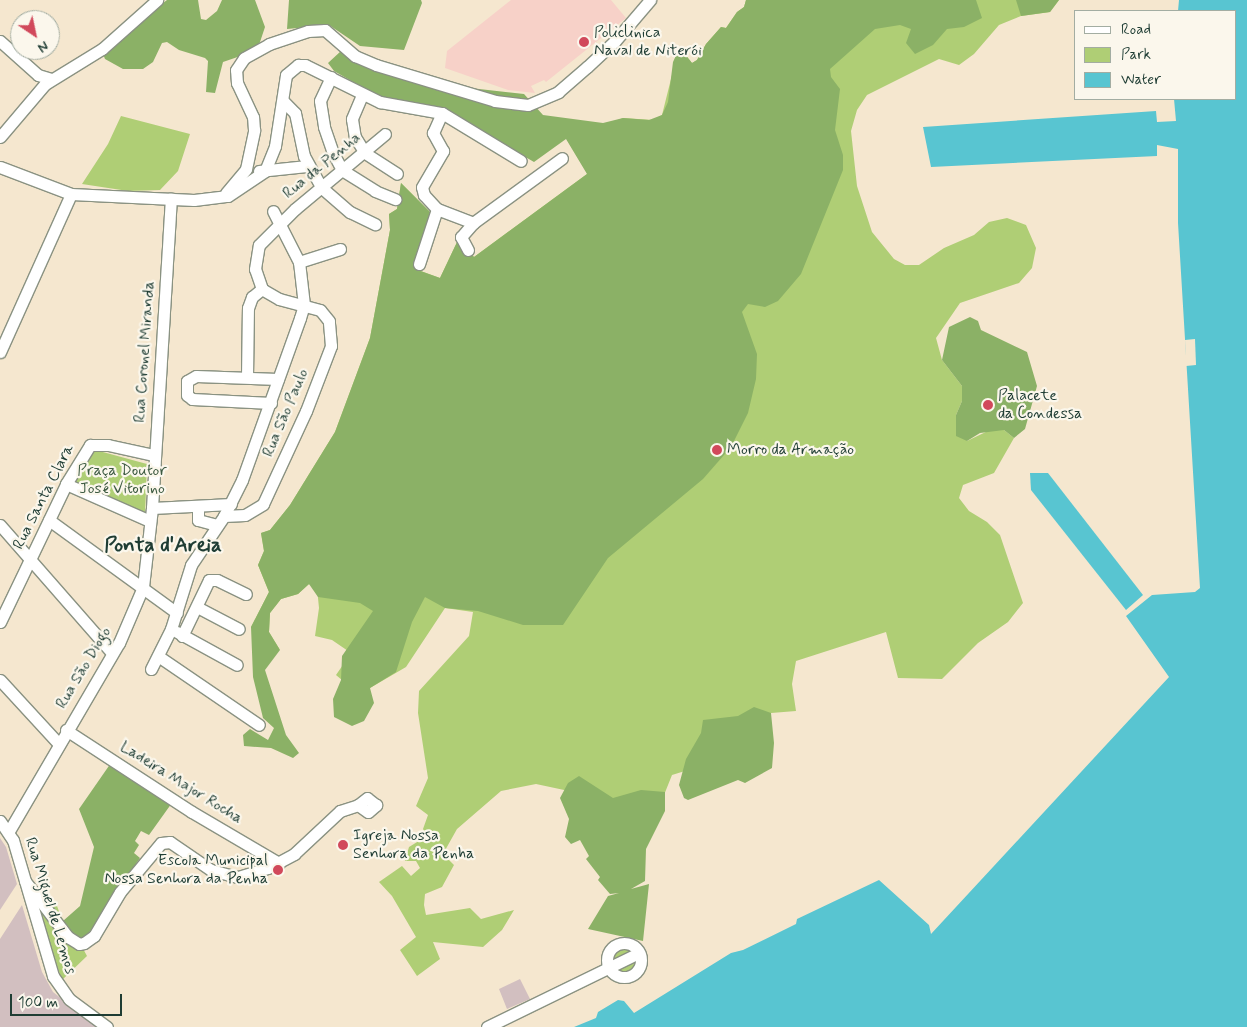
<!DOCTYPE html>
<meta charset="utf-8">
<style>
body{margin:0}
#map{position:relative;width:1247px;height:1027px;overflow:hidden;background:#f5e7cf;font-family:Mynerve,sans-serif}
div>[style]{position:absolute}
.built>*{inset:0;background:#f7d1c8}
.industrial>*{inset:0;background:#d2bfc0}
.green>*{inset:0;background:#afce75}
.forest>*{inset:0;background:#8bb166}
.water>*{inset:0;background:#58c5d1}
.pier>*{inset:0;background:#f5e7cf}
.roads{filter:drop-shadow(1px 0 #8a9282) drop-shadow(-1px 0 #8a9282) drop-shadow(0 1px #8a9282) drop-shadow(0 -1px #8a9282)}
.minor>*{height:11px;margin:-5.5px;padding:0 5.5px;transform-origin:5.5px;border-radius:5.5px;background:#fff}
.minor>.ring{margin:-5.5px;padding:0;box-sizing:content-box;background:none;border:11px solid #fff;border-radius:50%}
.dots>*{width:14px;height:14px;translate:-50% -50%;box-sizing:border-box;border:2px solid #fbf7ec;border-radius:50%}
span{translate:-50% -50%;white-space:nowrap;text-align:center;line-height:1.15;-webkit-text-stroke:4.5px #fbf7ec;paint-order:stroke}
.poi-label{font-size:16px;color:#1f3d34}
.left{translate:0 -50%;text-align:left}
.right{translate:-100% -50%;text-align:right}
.street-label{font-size:16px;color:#1f3d34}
.park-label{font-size:16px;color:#3c5a41}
.district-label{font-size:21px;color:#1f3d34;font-weight:700}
.legend{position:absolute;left:1074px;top:10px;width:162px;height:90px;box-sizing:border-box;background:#fbf7ec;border:1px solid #a3ada2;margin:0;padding:6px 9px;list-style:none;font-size:15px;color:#1f3d34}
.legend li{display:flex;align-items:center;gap:10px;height:25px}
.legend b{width:25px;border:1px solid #a3ada2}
.north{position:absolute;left:10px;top:10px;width:50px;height:50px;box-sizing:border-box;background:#fbf7ec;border:1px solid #a3ada2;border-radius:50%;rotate:146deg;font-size:14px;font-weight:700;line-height:20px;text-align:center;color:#1f3d34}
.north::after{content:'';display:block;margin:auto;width:18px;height:22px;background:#d1495b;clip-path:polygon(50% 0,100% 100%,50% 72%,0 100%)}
.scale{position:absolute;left:10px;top:994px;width:112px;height:22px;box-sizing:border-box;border:2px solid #1f3d34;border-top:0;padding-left:6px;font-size:15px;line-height:18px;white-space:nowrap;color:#1f3d34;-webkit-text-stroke:4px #fbf7ec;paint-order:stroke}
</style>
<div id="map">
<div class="built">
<i style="clip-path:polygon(511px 0,611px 0,626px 18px,546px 82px,544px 80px,531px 86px,535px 93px,508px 90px,445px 68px,447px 51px)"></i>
</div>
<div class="industrial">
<i style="clip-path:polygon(0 838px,6px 847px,17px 884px,0 910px)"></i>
<i style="clip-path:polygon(22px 905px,42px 972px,53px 992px,97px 1027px,0 1027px,0 939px)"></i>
<i style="clip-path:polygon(520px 979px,530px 999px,507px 1009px,499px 989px)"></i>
</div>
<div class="green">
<i style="clip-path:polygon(746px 0,1059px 0,1050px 12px,1021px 16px,999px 25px,974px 54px,959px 65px,939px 59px,867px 95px,857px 110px,851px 131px,857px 186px,872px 232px,894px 259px,905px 265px,919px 265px,944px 248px,974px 235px,989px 222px,1007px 218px,1026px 225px,1036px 248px,1032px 268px,1019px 283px,960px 303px,936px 338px,942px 360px,962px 386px,962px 401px,956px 415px,967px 441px,990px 430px,1004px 430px,1014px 438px,994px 473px,963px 485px,959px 498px,969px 511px,987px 522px,1000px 535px,1023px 603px,1008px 622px,978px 643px,942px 679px,898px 678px,886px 632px,796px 661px,792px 684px,796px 711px,771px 713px,701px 766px,672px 775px,658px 810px,536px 784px,501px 791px,457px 829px,443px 854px,454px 865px,442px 887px,425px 894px,424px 905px,426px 915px,470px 908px,481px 919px,514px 910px,502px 930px,483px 947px,433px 942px,440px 959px,417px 976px,400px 950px,416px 937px,392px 896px,379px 882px,402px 866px,411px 876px,420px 868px,416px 861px,405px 861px,409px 847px,427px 836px,423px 829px,428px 815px,416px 806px,428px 778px,418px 713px,419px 691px,469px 636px,473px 612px,445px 608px,406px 667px,370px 688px,349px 686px,336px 675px,351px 653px,332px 640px,315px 636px,319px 608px,317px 588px,309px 584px,298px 594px,281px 599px,270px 613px,269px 632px,280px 650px,251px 627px,269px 592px,258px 565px,264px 551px,261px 533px,270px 530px,290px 505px,335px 432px,370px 338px,390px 230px,389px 214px,397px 209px,401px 183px,431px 213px,415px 269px,440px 278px,458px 240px,474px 257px,587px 174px,584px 144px,610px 123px,623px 118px,653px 120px,662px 115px,678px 51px,684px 53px,692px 63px,697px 60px,706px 44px,721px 27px,726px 28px,737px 12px,744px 7px)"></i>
<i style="clip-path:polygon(121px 116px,190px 134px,178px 171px,160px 190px,128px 191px,82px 184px,108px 144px)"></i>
<i style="clip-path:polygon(88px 448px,147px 464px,145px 514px,73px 483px)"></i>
<i style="clip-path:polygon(39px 903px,57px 906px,71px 944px,81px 945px,87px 956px,62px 980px,38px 913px)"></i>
<i style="clip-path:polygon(625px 945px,635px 949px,609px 962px,614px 949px)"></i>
<i style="clip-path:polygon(639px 958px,637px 969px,628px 975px,618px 975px,611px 969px)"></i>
</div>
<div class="forest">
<i style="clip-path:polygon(167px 0,198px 0,201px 19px,206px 20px,217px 11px,222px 0,255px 0,265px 27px,260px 42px,255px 51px,223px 62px,215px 93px,206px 92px,208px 61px,205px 58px,179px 50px,167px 42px,162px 43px,153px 62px,143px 69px,123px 69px,105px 59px,103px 54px,123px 34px)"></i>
<i style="clip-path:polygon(289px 0,421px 0,422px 3px,404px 50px,360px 46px,329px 25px,287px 29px)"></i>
<i style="clip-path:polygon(746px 0,976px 0,982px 18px,964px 27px,947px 29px,933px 45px,915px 54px,906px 43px,911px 29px,900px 25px,875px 29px,830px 69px,831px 77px,840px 89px,835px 130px,843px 155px,843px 170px,801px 274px,778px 301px,765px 307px,748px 304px,742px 312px,757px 354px,756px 379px,748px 413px,731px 447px,703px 479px,608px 558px,563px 625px,523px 625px,478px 611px,445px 608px,425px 597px,412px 622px,396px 672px,370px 688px,374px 703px,364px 721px,352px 726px,334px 717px,333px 699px,341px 680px,342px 656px,373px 611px,360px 603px,318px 597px,309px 584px,298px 594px,281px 599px,270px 613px,269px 632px,280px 650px,265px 670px,286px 735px,299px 753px,293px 758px,271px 748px,244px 746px,243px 735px,250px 729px,268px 740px,274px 728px,263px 718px,253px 677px,251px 627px,269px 592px,258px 565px,264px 551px,261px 533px,270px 530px,290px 505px,335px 432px,370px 338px,390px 230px,389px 214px,397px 209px,401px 183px,431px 213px,415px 269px,440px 278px,458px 240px,474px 257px,587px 174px,566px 139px,534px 162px,515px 151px,374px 94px,334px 71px,328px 63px,341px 51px,435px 84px,524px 94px,543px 115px,603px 123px,623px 118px,649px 120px,662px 115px,668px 102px,673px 62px,678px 51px,684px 53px,692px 63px,697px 60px,706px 44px,721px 27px,726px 28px,737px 12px,744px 7px)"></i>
<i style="clip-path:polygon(1016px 0,1059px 0,1050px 12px,1021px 16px)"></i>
<i style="clip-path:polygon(970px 317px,978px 321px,981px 330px,1027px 352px,1037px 386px,1025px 429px,1014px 438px,1004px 430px,980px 433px,967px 441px,956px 436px,956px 415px,962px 401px,962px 386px,942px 360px,949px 327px)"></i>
<i style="clip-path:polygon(754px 707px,771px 713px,774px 743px,772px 768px,745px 783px,738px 780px,688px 800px,684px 798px,679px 785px,686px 759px,701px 733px,703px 720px,738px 716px)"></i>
<i style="clip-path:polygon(113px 760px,174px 800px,149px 835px,141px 831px,135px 841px,139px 845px,134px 853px,140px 858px,84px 940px,74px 938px,63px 927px,63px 921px,80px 906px,94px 847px,79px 809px)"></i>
<i style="clip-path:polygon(579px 776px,613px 798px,641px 790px,665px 792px,665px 811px,646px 849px,645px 881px,631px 889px,649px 884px,643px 941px,588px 929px,608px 896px,619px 893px,610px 894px,598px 880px,600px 877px,586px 859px,589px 856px,580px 840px,571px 844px,565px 837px,569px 819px,560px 798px,568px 783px)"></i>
</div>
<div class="water">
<i style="clip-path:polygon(1179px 0,1247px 0,1247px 1027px,574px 1027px,596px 1018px,598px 1012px,618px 1000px,624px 1001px,634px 1013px,731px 953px,743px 950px,796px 924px,797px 919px,879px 880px,929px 925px,931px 934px,1169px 677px,1126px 616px,1152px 595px,1195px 592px,1200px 588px,1178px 223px,1178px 149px,1157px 145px,1157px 156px,931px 167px,923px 127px,1156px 111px,1157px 122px,1176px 121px,1174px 99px,1236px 99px,1236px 11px,1178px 11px)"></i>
<i style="clip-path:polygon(1030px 473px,1048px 473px,1143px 595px,1126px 610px,1031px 490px)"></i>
</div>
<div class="pier">
<i style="clip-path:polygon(1195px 339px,1196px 365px,1186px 366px,1185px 340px)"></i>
</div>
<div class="roads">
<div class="minor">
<i style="left:0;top:41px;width:51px;rotate:41.8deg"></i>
<i style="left:38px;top:75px;width:14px;rotate:17deg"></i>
<i style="left:331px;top:77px;width:26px;rotate:115deg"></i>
<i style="left:320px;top:101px;width:26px;rotate:81deg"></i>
<i style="left:324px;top:127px;width:28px;rotate:71deg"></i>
<i style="left:333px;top:153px;width:19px;rotate:62deg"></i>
<i style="left:342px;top:170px;width:39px;rotate:32deg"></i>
<i style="left:375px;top:191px;width:22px;rotate:22deg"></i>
<i style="left:362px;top:95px;width:26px;rotate:113deg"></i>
<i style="left:352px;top:119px;width:18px;rotate:81deg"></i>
<i style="left:355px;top:137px;width:19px;rotate:58deg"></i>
<i style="left:365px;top:153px;width:38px;rotate:33deg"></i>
<i style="left:283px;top:101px;width:17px;rotate:45deg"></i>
<i style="left:295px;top:113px;width:44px;rotate:78.2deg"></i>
<i style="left:304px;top:156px;width:37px;rotate:61deg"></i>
<i style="left:322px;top:188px;width:37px;rotate:41deg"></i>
<i style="left:350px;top:212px;width:28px;rotate:26deg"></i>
<i style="left:0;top:137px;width:70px;rotate:-49.7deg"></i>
<i style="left:45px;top:84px;width:67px;rotate:-31.6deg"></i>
<i style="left:102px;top:49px;width:74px;rotate:-41.7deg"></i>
<i style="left:0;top:167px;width:76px;rotate:20.8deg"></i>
<i style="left:71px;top:194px;width:123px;rotate:2.8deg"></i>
<i style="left:194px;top:200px;width:34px;rotate:-7deg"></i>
<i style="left:228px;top:196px;width:45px;rotate:-34deg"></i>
<i style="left:265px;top:171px;width:27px;rotate:-68deg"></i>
<i style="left:275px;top:146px;width:72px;rotate:-81.2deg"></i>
<i style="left:286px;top:75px;width:16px;rotate:-40deg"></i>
<i style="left:298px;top:65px;width:7px"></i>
<i style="left:305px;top:65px;width:84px;rotate:26.3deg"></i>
<i style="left:380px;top:102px;width:63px;rotate:10.1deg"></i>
<i style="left:442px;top:113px;width:92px;rotate:31.3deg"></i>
<i style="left:259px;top:171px;width:48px;rotate:-5.9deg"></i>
<i style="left:226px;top:193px;width:31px;rotate:-50deg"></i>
<i style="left:246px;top:169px;width:40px;rotate:-78deg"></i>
<i style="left:254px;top:130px;width:13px;rotate:-94deg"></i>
<i style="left:253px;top:117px;width:38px;rotate:-115deg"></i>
<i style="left:237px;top:83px;width:13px;rotate:-94deg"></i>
<i style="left:236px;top:70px;width:14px;rotate:-56deg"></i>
<i style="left:244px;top:58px;width:29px;rotate:-29deg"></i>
<i style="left:269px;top:44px;width:41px;rotate:-18.4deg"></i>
<i style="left:308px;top:31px;width:17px;rotate:-3deg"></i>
<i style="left:325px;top:30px;width:40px;rotate:41deg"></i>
<i style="left:355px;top:56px;width:23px;rotate:23deg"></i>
<i style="left:376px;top:65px;width:124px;rotate:16.8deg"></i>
<i style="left:495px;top:101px;width:33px;rotate:7deg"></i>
<i style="left:528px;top:105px;width:33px;rotate:-23deg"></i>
<i style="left:558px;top:92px;width:38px;rotate:-41deg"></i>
<i style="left:587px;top:67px;width:38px;rotate:-43deg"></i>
<i style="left:615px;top:41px;width:54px;rotate:-49.5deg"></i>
<i style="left:437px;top:209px;width:39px;rotate:21deg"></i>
<i style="left:473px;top:223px;width:110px;rotate:-36.1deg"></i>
<i style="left:468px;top:250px;width:15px;rotate:-118deg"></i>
<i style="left:461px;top:237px;width:18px;rotate:-49deg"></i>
<i style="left:299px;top:262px;width:43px;rotate:-17.6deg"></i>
<i style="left:419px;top:264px;width:58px;rotate:-71.9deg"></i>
<i style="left:437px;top:209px;width:19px;rotate:-133deg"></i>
<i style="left:424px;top:195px;width:8px;rotate:-104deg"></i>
<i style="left:422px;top:187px;width:42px;rotate:-59.7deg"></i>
<i style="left:443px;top:151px;width:21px;rotate:-119deg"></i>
<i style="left:433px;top:133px;width:22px;rotate:-66deg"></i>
<i style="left:0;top:352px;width:173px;rotate:-65.8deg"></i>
<i style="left:247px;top:377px;width:69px;rotate:-89.2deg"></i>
<i style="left:248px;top:308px;width:12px;rotate:-70deg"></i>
<i style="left:252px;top:297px;width:13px;rotate:-39deg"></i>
<i style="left:271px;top:403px;width:79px;rotate:-177.1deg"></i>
<i style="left:192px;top:399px;width:6px;rotate:-141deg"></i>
<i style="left:187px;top:395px;width:14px;rotate:-90deg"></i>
<i style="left:187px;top:381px;width:10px;rotate:-29deg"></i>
<i style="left:196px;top:376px;width:82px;rotate:2.1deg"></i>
<i style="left:66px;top:484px;width:92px;rotate:23.8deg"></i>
<i style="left:198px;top:507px;width:13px;rotate:90deg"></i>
<i style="left:198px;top:520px;width:20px;rotate:15deg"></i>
<i style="left:152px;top:508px;width:79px;rotate:-2.9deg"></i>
<i style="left:224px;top:516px;width:21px;rotate:-3deg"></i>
<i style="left:245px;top:515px;width:21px;rotate:-31deg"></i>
<i style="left:263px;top:504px;width:102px;rotate:-65.2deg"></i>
<i style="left:306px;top:411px;width:70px;rotate:-69deg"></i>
<i style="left:331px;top:346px;width:25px;rotate:-95deg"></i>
<i style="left:329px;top:321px;width:14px;rotate:-129deg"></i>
<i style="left:320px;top:310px;width:42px;rotate:-165deg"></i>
<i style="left:279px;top:299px;width:20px;rotate:-150deg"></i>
<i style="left:262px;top:289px;width:21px;rotate:-109deg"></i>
<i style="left:255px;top:269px;width:24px;rotate:-81deg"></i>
<i style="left:259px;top:245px;width:51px;rotate:-45deg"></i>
<i style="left:295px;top:209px;width:117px;rotate:-39.8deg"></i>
<i style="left:49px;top:520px;width:158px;rotate:36deg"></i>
<i style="left:0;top:525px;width:170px;rotate:48.8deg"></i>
<i style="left:197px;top:607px;width:47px;rotate:27.6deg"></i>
<i style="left:0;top:622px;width:153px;rotate:-64.4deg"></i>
<i style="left:66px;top:484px;width:46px;rotate:-58.4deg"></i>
<i style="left:90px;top:445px;width:18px"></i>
<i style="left:108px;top:445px;width:46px;rotate:12.5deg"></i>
<i style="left:177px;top:632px;width:68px;rotate:28.8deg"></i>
<i style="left:182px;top:636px;width:62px;rotate:-64.3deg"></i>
<i style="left:209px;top:580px;width:8px"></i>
<i style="left:217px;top:580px;width:32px;rotate:26deg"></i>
<i style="left:158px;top:656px;width:122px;rotate:34.3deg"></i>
<i style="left:151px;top:669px;width:45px;rotate:-63.4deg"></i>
<i style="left:171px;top:629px;width:67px;rotate:-72.6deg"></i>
<i style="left:191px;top:565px;width:59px;rotate:-56deg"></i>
<i style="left:224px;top:516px;width:40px;rotate:-63.4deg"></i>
<i style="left:242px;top:480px;width:172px;rotate:-70.3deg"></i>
<i style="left:300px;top:318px;width:14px;rotate:-73deg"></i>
<i style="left:304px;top:305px;width:43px;rotate:-96.6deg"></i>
<i style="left:299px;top:262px;width:57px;rotate:-117deg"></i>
<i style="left:0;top:680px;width:86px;rotate:47.4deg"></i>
<i style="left:66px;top:730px;width:150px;rotate:33.1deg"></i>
<i style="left:192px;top:812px;width:101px;rotate:30.4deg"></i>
<i style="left:0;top:821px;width:23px;rotate:56deg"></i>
<i style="left:13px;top:840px;width:142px;rotate:73.6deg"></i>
<i style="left:53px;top:976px;width:28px;rotate:55deg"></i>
<i style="left:69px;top:999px;width:47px;rotate:36.4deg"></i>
<i style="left:9px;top:831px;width:218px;rotate:-59.7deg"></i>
<i style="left:119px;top:643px;width:61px;rotate:-66.8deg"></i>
<i style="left:143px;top:587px;width:80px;rotate:-83.5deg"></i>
<i style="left:152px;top:508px;width:310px;rotate:-86.5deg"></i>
<i style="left:25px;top:881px;width:71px;rotate:52.5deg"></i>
<i style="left:68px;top:937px;width:13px;rotate:32deg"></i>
<i style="left:79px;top:944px;width:5px;rotate:-11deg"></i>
<i style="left:84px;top:943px;width:12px;rotate:-35deg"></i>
<i style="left:94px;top:936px;width:51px;rotate:-59.4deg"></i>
<i style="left:120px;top:892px;width:64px;rotate:-50.1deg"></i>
<i style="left:161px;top:843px;width:9px;rotate:-6deg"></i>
<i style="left:170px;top:842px;width:50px;rotate:34.3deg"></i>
<i style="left:211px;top:870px;width:28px;rotate:15deg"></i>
<i style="left:238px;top:877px;width:31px;rotate:-17deg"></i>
<i style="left:268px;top:868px;width:30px;rotate:-28deg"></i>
<i style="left:294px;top:854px;width:63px;rotate:-43.1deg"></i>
<i style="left:340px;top:811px;width:19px;rotate:-18deg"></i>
<i style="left:358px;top:805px;width:12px;rotate:35deg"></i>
<i style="left:368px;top:812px;width:11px;rotate:-41deg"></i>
<i style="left:376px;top:805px;width:11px;rotate:-142deg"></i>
<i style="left:367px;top:798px;width:11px;rotate:142deg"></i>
<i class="ring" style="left:607px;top:943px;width:23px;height:23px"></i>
<i style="left:487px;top:1027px;width:169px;rotate:-26deg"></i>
</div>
</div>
<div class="dots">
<i style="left:584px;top:42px;background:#d1495b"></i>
<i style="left:988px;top:405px;background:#d1495b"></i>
<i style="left:717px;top:450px;background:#d1495b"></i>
<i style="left:343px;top:845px;background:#d1495b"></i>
<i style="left:278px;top:870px;background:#d1495b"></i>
</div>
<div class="poi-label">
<span class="left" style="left:594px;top:42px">Policlinica<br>Naval de Niterói</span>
<span class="left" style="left:998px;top:405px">Palacete<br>da Condessa</span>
<span class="left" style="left:727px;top:450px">Morro da Armação</span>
<span class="left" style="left:353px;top:845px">Igreja Nossa<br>Senhora da Penha</span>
<span class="right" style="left:268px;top:870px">Escola Municipal<br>Nossa Senhora da Penha</span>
</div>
<div class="street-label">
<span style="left:322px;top:166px;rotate:-39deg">Rua da Penha</span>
<span style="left:145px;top:352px;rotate:-86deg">Rua Coronel Miranda</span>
<span style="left:286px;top:413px;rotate:-67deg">Rua São Paulo</span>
<span style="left:44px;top:497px;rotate:-63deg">Rua Santa Clara</span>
<span style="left:84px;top:668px;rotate:-59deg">Rua São Diogo</span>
<span style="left:181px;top:783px;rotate:32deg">Ladeira Major Rocha</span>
<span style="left:50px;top:906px;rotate:73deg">Rua Miguel de Lemos</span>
</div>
<div class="park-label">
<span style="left:122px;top:480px">Praça Doutor<br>José Vitorino</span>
</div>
<div class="district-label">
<span style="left:163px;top:545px">Ponta d'Areia</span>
</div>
<ul class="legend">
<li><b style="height:6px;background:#fff"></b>Road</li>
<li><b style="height:14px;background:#afce75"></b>Park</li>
<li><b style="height:14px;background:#58c5d1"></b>Water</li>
</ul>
<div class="north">N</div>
<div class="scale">100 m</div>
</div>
